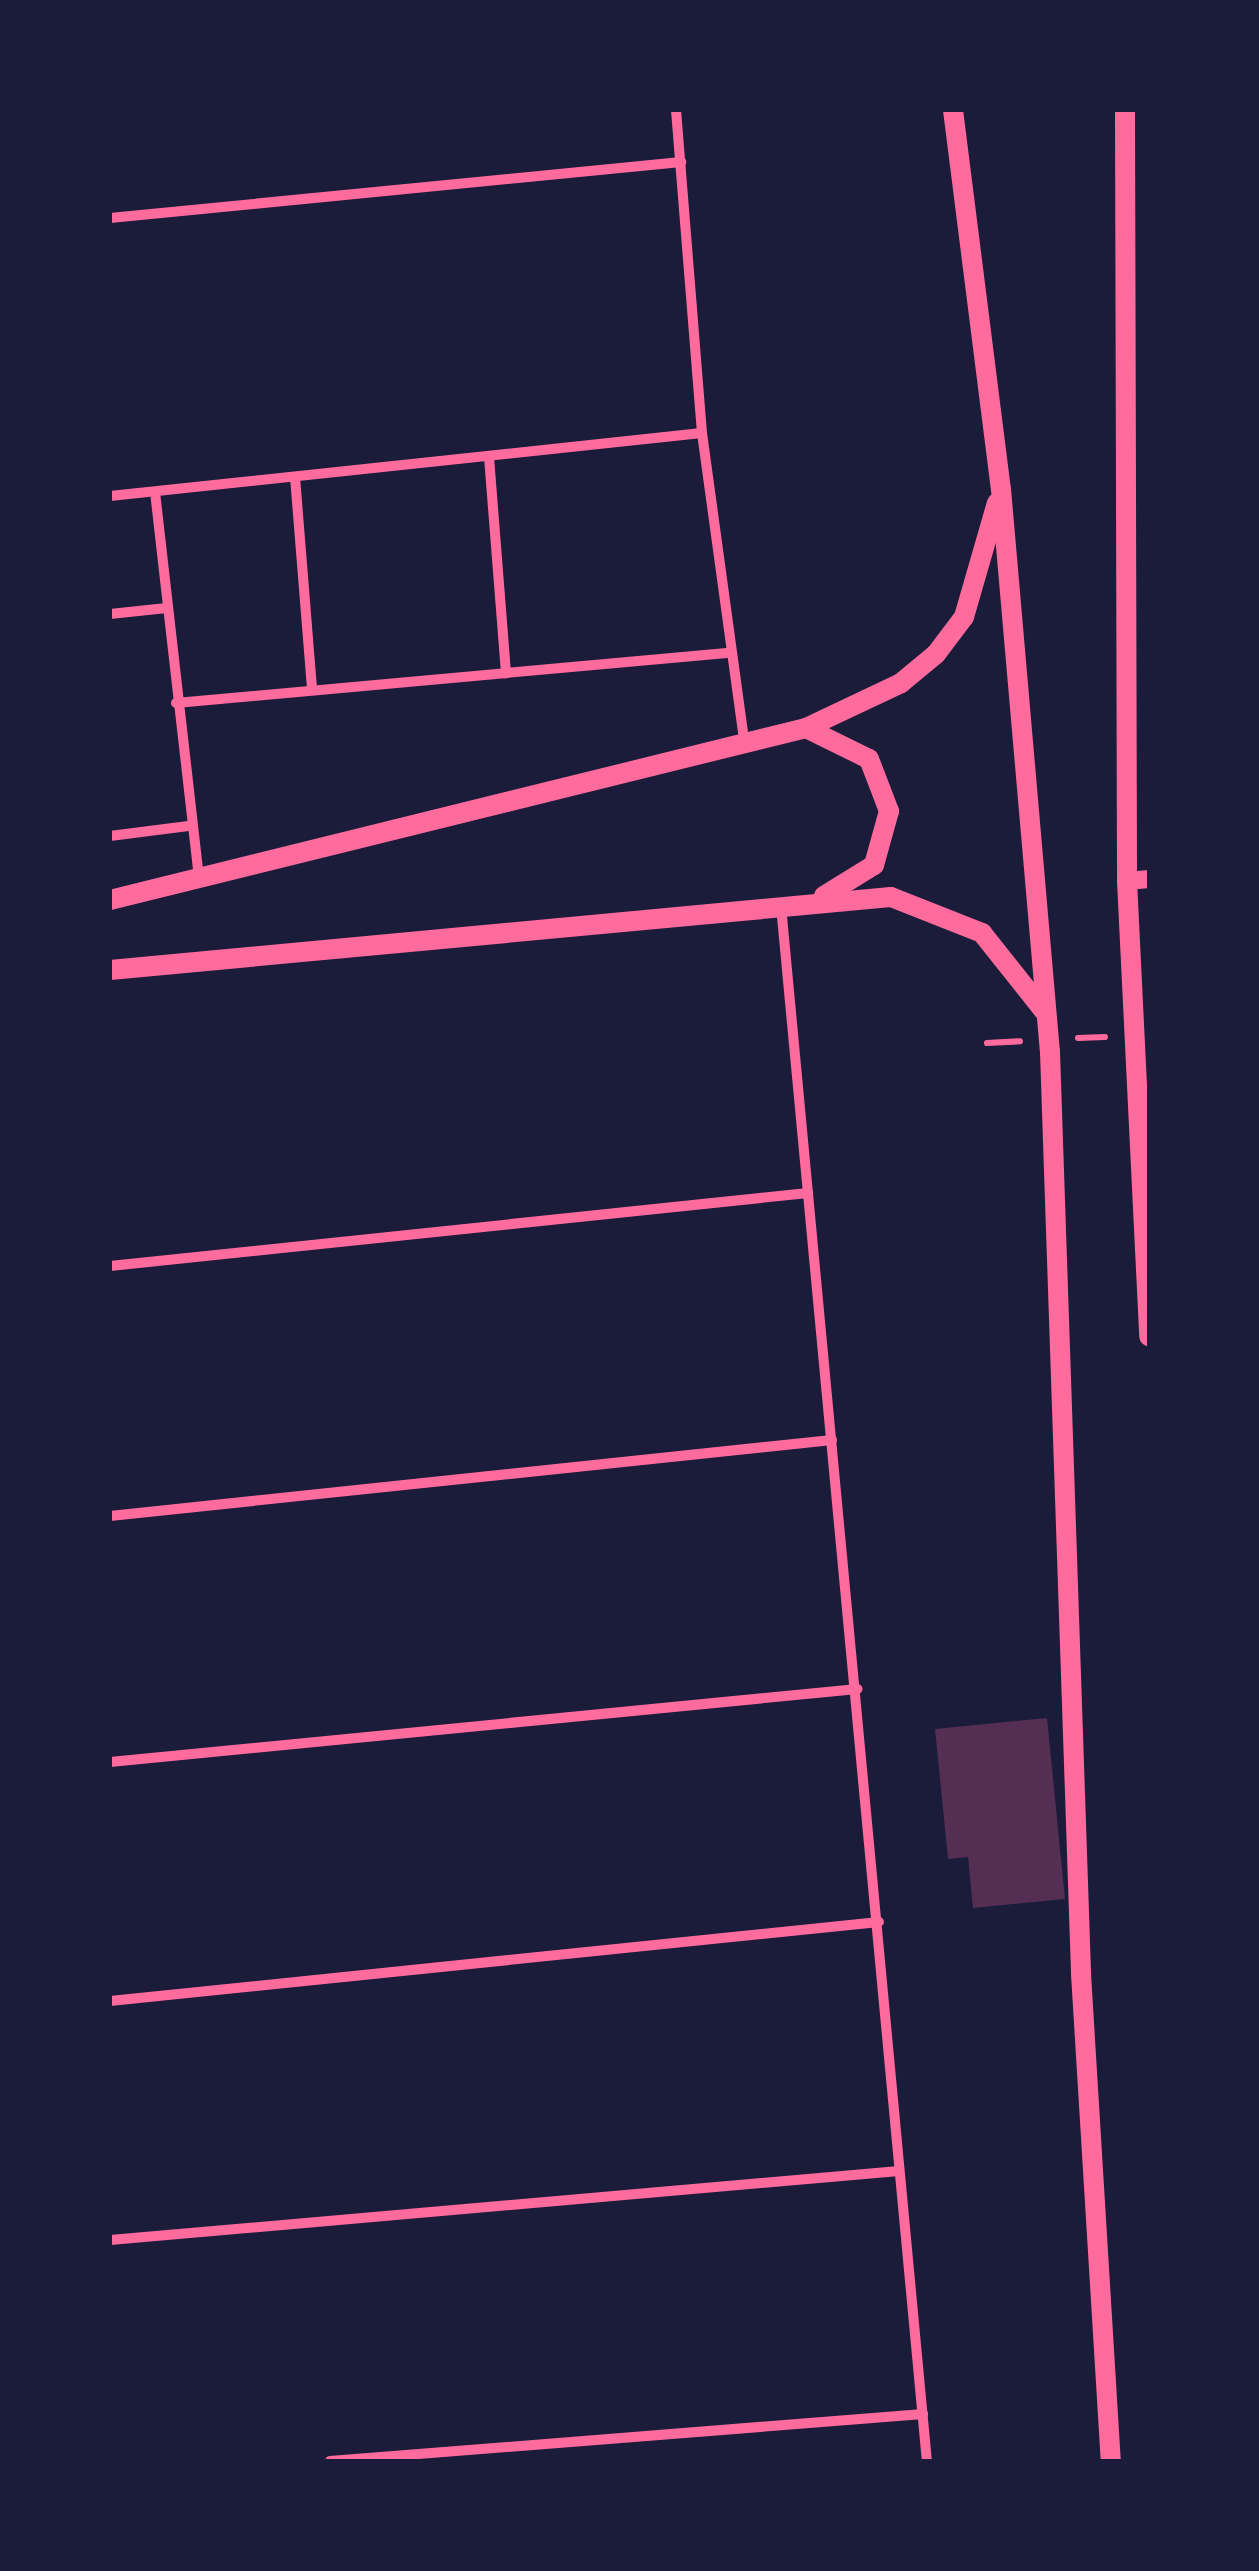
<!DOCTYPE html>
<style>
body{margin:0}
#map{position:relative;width:1259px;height:2571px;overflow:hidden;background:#1b1b3a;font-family:Roboto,sans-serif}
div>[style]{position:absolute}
.building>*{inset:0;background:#542f53}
.path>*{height:6px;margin:-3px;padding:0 3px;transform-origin:3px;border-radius:3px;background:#ff6b9d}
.minor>*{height:10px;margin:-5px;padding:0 5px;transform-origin:5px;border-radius:5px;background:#ff6b9d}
.tertiary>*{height:18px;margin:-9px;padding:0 9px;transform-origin:9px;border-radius:9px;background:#ff6b9d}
.secondary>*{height:20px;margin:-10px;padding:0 10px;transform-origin:10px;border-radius:10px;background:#ff6b9d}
span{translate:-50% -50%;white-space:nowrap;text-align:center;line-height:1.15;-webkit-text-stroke:10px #1b1b3a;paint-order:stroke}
.frame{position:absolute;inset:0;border:112px solid #1b1b3a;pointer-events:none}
</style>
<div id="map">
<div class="building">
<i style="clip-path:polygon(1047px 1718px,1065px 1899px,973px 1908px,968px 1857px,948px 1859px,935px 1729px)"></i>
</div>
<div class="path">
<i style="left:1078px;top:1038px;width:27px;rotate:-2deg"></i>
<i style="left:987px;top:1043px;width:33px;rotate:-3deg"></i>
</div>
<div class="minor">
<i style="left:676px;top:110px;width:324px;rotate:85.4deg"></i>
<i style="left:702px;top:433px;width:310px;rotate:82.2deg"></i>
<i style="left:110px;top:218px;width:574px;rotate:-5.6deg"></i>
<i style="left:489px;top:457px;width:217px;rotate:85.5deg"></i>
<i style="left:295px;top:477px;width:214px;rotate:85.4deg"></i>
<i style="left:155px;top:492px;width:388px;rotate:83.5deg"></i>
<i style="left:110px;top:496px;width:595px;rotate:-6.07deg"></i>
<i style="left:110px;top:614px;width:57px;rotate:-6deg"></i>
<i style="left:176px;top:703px;width:553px;rotate:-5.19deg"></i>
<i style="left:110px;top:836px;width:79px;rotate:-7.3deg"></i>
<i style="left:781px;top:906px;width:1562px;rotate:84.64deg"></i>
<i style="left:110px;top:1266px;width:702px;rotate:-5.97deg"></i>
<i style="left:110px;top:1516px;width:726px;rotate:-6.01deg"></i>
<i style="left:110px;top:1762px;width:751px;rotate:-5.58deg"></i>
<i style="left:110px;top:2001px;width:773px;rotate:-5.87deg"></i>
<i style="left:110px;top:2240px;width:792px;rotate:-5deg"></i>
<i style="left:330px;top:2461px;width:595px;rotate:-4.53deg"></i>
</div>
<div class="tertiary">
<i style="left:1127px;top:881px;width:22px;rotate:-5deg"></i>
</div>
<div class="secondary">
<i style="left:953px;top:110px;width:382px;rotate:82.8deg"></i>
<i style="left:1001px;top:489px;width:565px;rotate:85.03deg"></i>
<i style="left:1050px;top:1052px;width:923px;rotate:88.07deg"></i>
<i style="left:1081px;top:1974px;width:488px;rotate:86.5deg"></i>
<i style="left:1125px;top:110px;width:771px;rotate:89.85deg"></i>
<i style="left:1127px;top:881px;width:456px;rotate:87.2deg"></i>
<i style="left:806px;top:728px;width:70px;rotate:26.2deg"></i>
<i style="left:869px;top:759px;width:56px;rotate:69deg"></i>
<i style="left:889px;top:811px;width:56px;rotate:105.5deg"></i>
<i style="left:874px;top:865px;width:59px;rotate:148.2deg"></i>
<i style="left:110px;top:900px;width:717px;rotate:-13.88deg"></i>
<i style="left:806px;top:728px;width:105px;rotate:-25.3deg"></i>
<i style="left:901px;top:683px;width:45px;rotate:-39.6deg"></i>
<i style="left:936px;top:654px;width:46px;rotate:-52.9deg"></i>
<i style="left:964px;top:617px;width:119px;rotate:-73.9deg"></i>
<i style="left:110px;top:970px;width:784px;rotate:-5.34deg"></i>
<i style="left:891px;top:897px;width:98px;rotate:21.6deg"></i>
<i style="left:982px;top:933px;width:100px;rotate:51.5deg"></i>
</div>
<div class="frame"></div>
</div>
